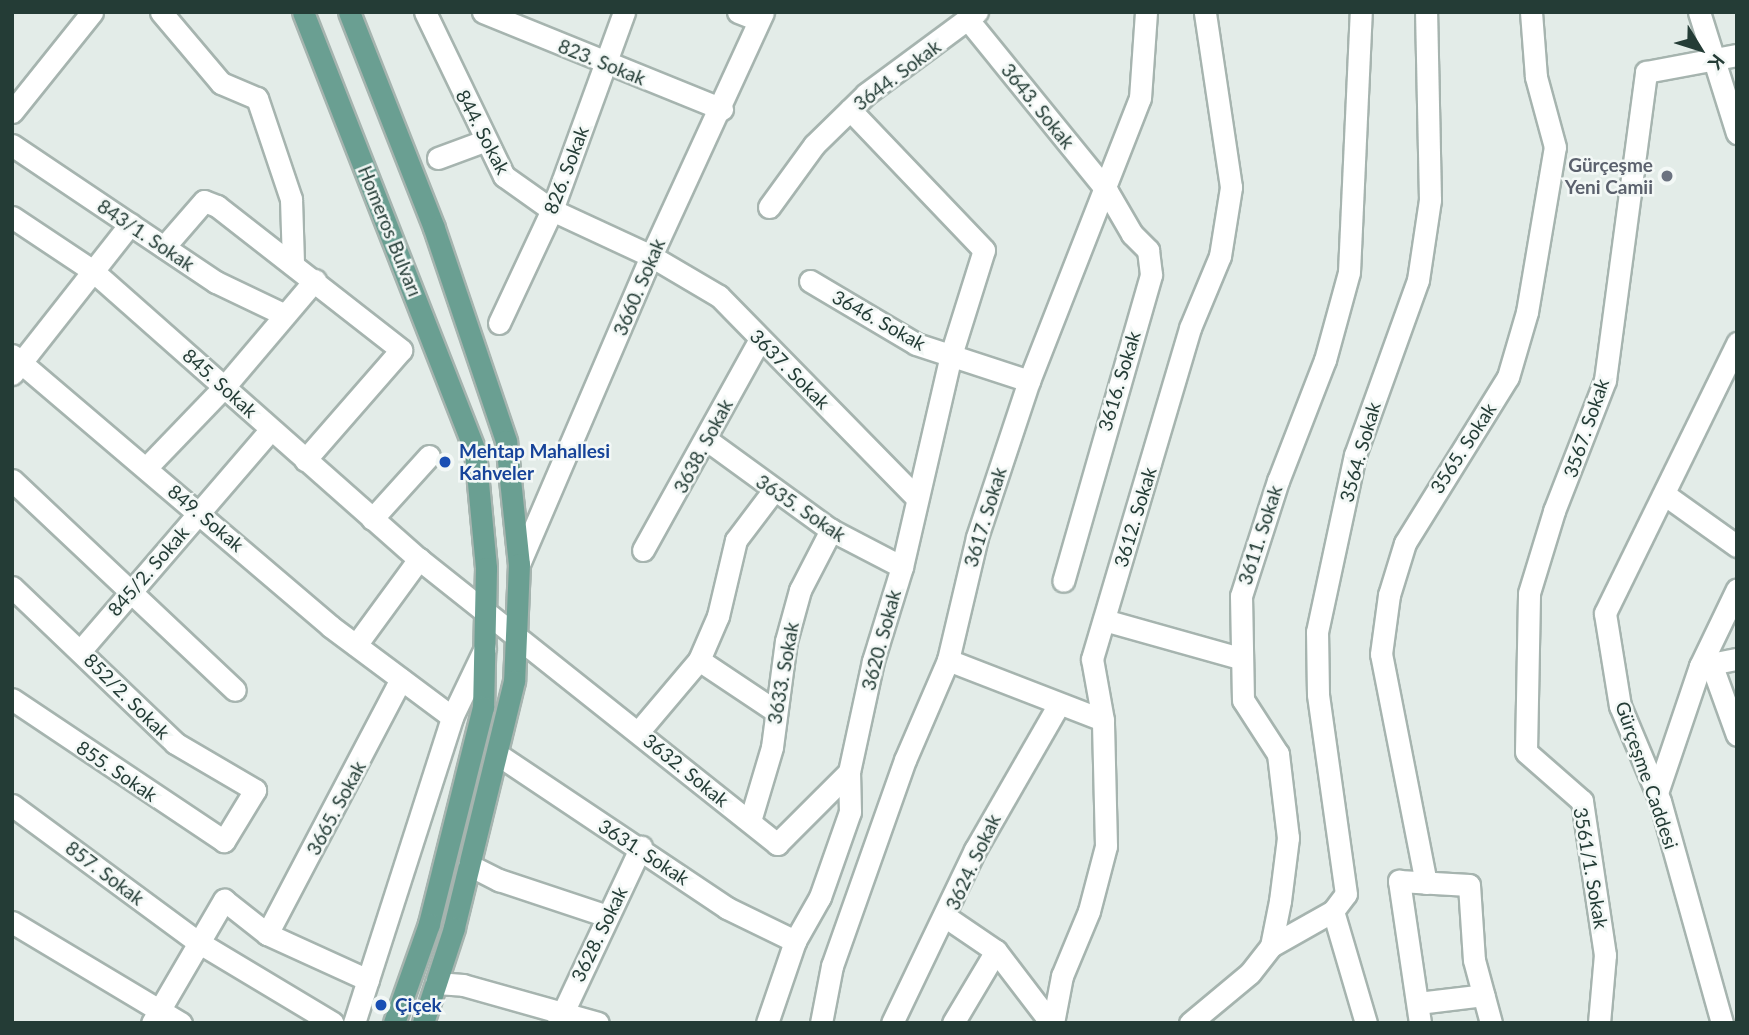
<!DOCTYPE html>
<meta charset="utf-8">
<style>
body{margin:0}
#map{position:relative;width:1749px;height:1035px;overflow:hidden;background:#e3ece8;font-family:Lato,sans-serif}
div>[style]{position:absolute}
.roads{filter:drop-shadow(2px 0 #a6b4af) drop-shadow(-2px 0 #a6b4af) drop-shadow(0 2px #a6b4af) drop-shadow(0 -2px #a6b4af)}
.street>*{height:21px;margin:-10.5px;padding:0 10.5px;transform-origin:10.5px;border-radius:10.5px;background:#fff}
.secondary>*{height:21px;margin:-10.5px;padding:0 10.5px;transform-origin:10.5px;border-radius:10.5px;background:#fff}
.primary>*{height:21px;margin:-10.5px;padding:0 10.5px;transform-origin:10.5px;border-radius:10.5px;background:#6a9f92}
.dots>*{width:19px;height:19px;translate:-50% -50%;box-sizing:border-box;border:4px solid #f3f8f6;border-radius:50%}
span{translate:-50% -50%;white-space:nowrap;text-align:center;line-height:1.15;-webkit-text-stroke:5px #f3f8f6;paint-order:stroke}
.street-label{font-size:19px;color:#243c36}
.worship-label{font-size:19px;color:#5b616d;font-weight:700}
.right{translate:-100% -50%;text-align:right}
.transit-label{font-size:19px;color:#164399;font-weight:700}
.left{translate:0 -50%;text-align:left}
.frame{position:absolute;inset:0;border:14px solid #243c36;pointer-events:none}
.north{position:absolute;left:1665px;top:14px;width:70px;height:70px;-webkit-text-stroke:5px #f3f8f6;paint-order:stroke;rotate:128deg;font-size:19px;font-weight:700;line-height:28px;text-align:center;color:#243c36}
.north::after{content:'';display:block;margin:auto;width:24px;height:32px;background:#243c36;clip-path:polygon(50% 0,100% 100%,50% 72%,0 100%)}
</style>
<div id="map">
<div class="roads">
<div class="street">
<i style="left:161px;top:12px;width:93px;rotate:49.8deg"></i>
<i style="left:221px;top:83px;width:39px;rotate:23deg"></i>
<i style="left:257px;top:98px;width:107px;rotate:71.4deg"></i>
<i style="left:291px;top:199px;width:64px;rotate:88.2deg"></i>
<i style="left:425px;top:12px;width:182px;rotate:64.3deg"></i>
<i style="left:504px;top:176px;width:59px;rotate:35.3deg"></i>
<i style="left:552px;top:210px;width:109px;rotate:24.9deg"></i>
<i style="left:651px;top:256px;width:79px;rotate:30.5deg"></i>
<i style="left:719px;top:296px;width:283px;rotate:45.6deg"></i>
<i style="left:483px;top:12px;width:258px;rotate:22.1deg"></i>
<i style="left:738px;top:12px;width:22px;rotate:21deg"></i>
<i style="left:969px;top:21px;width:219px;rotate:50.9deg"></i>
<i style="left:1107px;top:191px;width:50px;rotate:59.8deg"></i>
<i style="left:1132px;top:234px;width:23px;rotate:45deg"></i>
<i style="left:1148px;top:250px;width:25px;rotate:83deg"></i>
<i style="left:1151px;top:275px;width:318px;rotate:106deg"></i>
<i style="left:12px;top:112px;width:128px;rotate:-51.3deg"></i>
<i style="left:12px;top:145px;width:246px;rotate:33.9deg"></i>
<i style="left:216px;top:282px;width:76px;rotate:25.6deg"></i>
<i style="left:438px;top:158px;width:49px;rotate:-20.3deg"></i>
<i style="left:769px;top:207px;width:77px;rotate:-54deg"></i>
<i style="left:814px;top:145px;width:73px;rotate:-44.4deg"></i>
<i style="left:866px;top:94px;width:138px;rotate:-36.5deg"></i>
<i style="left:12px;top:217px;width:97px;rotate:33.7deg"></i>
<i style="left:93px;top:271px;width:435px;rotate:41.5deg"></i>
<i style="left:419px;top:559px;width:458px;rotate:38.5deg"></i>
<i style="left:777px;top:844px;width:102px;rotate:-45deg"></i>
<i style="left:164px;top:247px;width:61px;rotate:-49deg"></i>
<i style="left:204px;top:201px;width:14px;rotate:21deg"></i>
<i style="left:217px;top:206px;width:234px;rotate:38deg"></i>
<i style="left:401px;top:350px;width:146px;rotate:131.1deg"></i>
<i style="left:810px;top:281px;width:123px;rotate:30.7deg"></i>
<i style="left:916px;top:344px;width:119px;rotate:18.1deg"></i>
<i style="left:499px;top:323px;width:125px;rotate:-64.9deg"></i>
<i style="left:552px;top:210px;width:211px;rotate:-70deg"></i>
<i style="left:12px;top:355px;width:418px;rotate:40.4deg"></i>
<i style="left:330px;top:626px;width:152px;rotate:36.7deg"></i>
<i style="left:12px;top:374px;width:191px;rotate:-51.8deg"></i>
<i style="left:707px;top:440px;width:153px;rotate:36deg"></i>
<i style="left:831px;top:530px;width:80px;rotate:27.5deg"></i>
<i style="left:146px;top:468px;width:114px;rotate:-46.1deg"></i>
<i style="left:225px;top:386px;width:139px;rotate:-49.7deg"></i>
<i style="left:12px;top:480px;width:306px;rotate:43.3deg"></i>
<i style="left:1664px;top:494px;width:90px;rotate:35.5deg"></i>
<i style="left:372px;top:519px;width:85px;rotate:-47.9deg"></i>
<i style="left:643px;top:550px;width:241px;rotate:-61deg"></i>
<i style="left:519px;top:564px;width:335px;rotate:-66.8deg"></i>
<i style="left:651px;top:256px;width:268px;rotate:-65.3deg"></i>
<i style="left:12px;top:587px;width:226px;rotate:43.7deg"></i>
<i style="left:175px;top:743px;width:93px;rotate:30.4deg"></i>
<i style="left:255px;top:790px;width:60px;rotate:121.3deg"></i>
<i style="left:224px;top:841px;width:255px;rotate:-146.2deg"></i>
<i style="left:1104px;top:620px;width:140px;rotate:15.7deg"></i>
<i style="left:356px;top:645px;width:107px;rotate:-53.8deg"></i>
<i style="left:81px;top:650px;width:291px;rotate:-49.3deg"></i>
<i style="left:699px;top:660px;width:90px;rotate:33.7deg"></i>
<i style="left:948px;top:660px;width:166px;rotate:21.2deg"></i>
<i style="left:1700px;top:666px;width:38px;rotate:-11deg"></i>
<i style="left:1712px;top:666px;width:73px;rotate:70.1deg"></i>
<i style="left:639px;top:731px;width:93px;rotate:-49.8deg"></i>
<i style="left:699px;top:660px;width:48px;rotate:-66.6deg"></i>
<i style="left:718px;top:616px;width:78px;rotate:-76.7deg"></i>
<i style="left:736px;top:540px;width:61px;rotate:-52.9deg"></i>
<i style="left:497px;top:754px;width:277px;rotate:33.8deg"></i>
<i style="left:727px;top:908px;width:76px;rotate:25.9deg"></i>
<i style="left:1657px;top:793px;width:134px;rotate:-71.3deg"></i>
<i style="left:1700px;top:666px;width:85px;rotate:-64.3deg"></i>
<i style="left:12px;top:805px;width:231px;rotate:36.4deg"></i>
<i style="left:198px;top:942px;width:157px;rotate:31deg"></i>
<i style="left:750px;top:821px;width:77px;rotate:-73.4deg"></i>
<i style="left:772px;top:747px;width:107px;rotate:-82.5deg"></i>
<i style="left:786px;top:641px;width:53px;rotate:-74.6deg"></i>
<i style="left:800px;top:590px;width:68px;rotate:-62.7deg"></i>
<i style="left:469px;top:865px;width:34px;rotate:27deg"></i>
<i style="left:499px;top:880px;width:114px;rotate:18.4deg"></i>
<i style="left:1426px;top:883px;width:233px;rotate:-101.1deg"></i>
<i style="left:1381px;top:654px;width:60px;rotate:-82.3deg"></i>
<i style="left:1389px;top:595px;width:54px;rotate:-72.9deg"></i>
<i style="left:1405px;top:543px;width:195px;rotate:-58.2deg"></i>
<i style="left:1508px;top:377px;width:68px;rotate:-73.7deg"></i>
<i style="left:1527px;top:312px;width:167px;rotate:-80.4deg"></i>
<i style="left:1555px;top:147px;width:73px;rotate:-105.2deg"></i>
<i style="left:1536px;top:77px;width:65px;rotate:-94.4deg"></i>
<i style="left:1333px;top:911px;width:117px;rotate:73.6deg"></i>
<i style="left:946px;top:917px;width:60px;rotate:34.2deg"></i>
<i style="left:996px;top:951px;width:91px;rotate:52.6deg"></i>
<i style="left:12px;top:922px;width:197px;rotate:30.9deg"></i>
<i style="left:267px;top:934px;width:288px;rotate:-62.3deg"></i>
<i style="left:1271px;top:946px;width:71px;rotate:-29.4deg"></i>
<i style="left:1333px;top:911px;width:21px;rotate:-53deg"></i>
<i style="left:1346px;top:894px;width:202px;rotate:-98deg"></i>
<i style="left:1318px;top:694px;width:62px;rotate:-90.9deg"></i>
<i style="left:1317px;top:632px;width:181px;rotate:-77.9deg"></i>
<i style="left:1355px;top:455px;width:186px;rotate:-70.2deg"></i>
<i style="left:1418px;top:280px;width:81px;rotate:-81.5deg"></i>
<i style="left:1430px;top:200px;width:188px;rotate:-91.2deg"></i>
<i style="left:436px;top:983px;width:27px;rotate:4deg"></i>
<i style="left:463px;top:985px;width:140px;rotate:15.7deg"></i>
<i style="left:1418px;top:1003px;width:66px;rotate:-6.9deg"></i>
<i style="left:152px;top:1023px;width:143px;rotate:-59.7deg"></i>
<i style="left:224px;top:900px;width:55px;rotate:38.3deg"></i>
<i style="left:267px;top:934px;width:111px;rotate:24.5deg"></i>
<i style="left:354px;top:1023px;width:321px;rotate:-72.2deg"></i>
<i style="left:452px;top:717px;width:76px;rotate:-64.4deg"></i>
<i style="left:558px;top:1023px;width:195px;rotate:-64.8deg"></i>
<i style="left:767px;top:1023px;width:87px;rotate:-71.1deg"></i>
<i style="left:795px;top:941px;width:51px;rotate:-60.4deg"></i>
<i style="left:820px;top:897px;width:90px;rotate:-70.6deg"></i>
<i style="left:850px;top:812px;width:40px;rotate:-91.4deg"></i>
<i style="left:849px;top:772px;width:114px;rotate:-77.8deg"></i>
<i style="left:873px;top:661px;width:98px;rotate:-72.9deg"></i>
<i style="left:902px;top:567px;width:218px;rotate:-77deg"></i>
<i style="left:951px;top:355px;width:110px;rotate:-72.6deg"></i>
<i style="left:984px;top:250px;width:194px;rotate:-133.7deg"></i>
<i style="left:821px;top:1023px;width:58px;rotate:-79.1deg"></i>
<i style="left:832px;top:966px;width:219px;rotate:-70.5deg"></i>
<i style="left:905px;top:760px;width:109px;rotate:-66.7deg"></i>
<i style="left:948px;top:660px;width:126px;rotate:-76.7deg"></i>
<i style="left:977px;top:537px;width:164px;rotate:-71.6deg"></i>
<i style="left:1029px;top:381px;width:304px;rotate:-68.6deg"></i>
<i style="left:1140px;top:98px;width:86px;rotate:-86deg"></i>
<i style="left:892px;top:1023px;width:192px;rotate:-64.4deg"></i>
<i style="left:975px;top:850px;width:168px;rotate:-60.1deg"></i>
<i style="left:953px;top:1023px;width:84px;rotate:-59.2deg"></i>
<i style="left:1053px;top:1023px;width:48px;rotate:-79.2deg"></i>
<i style="left:1062px;top:976px;width:70px;rotate:-67.4deg"></i>
<i style="left:1089px;top:911px;width:67px;rotate:-75.3deg"></i>
<i style="left:1106px;top:846px;width:126px;rotate:-91.4deg"></i>
<i style="left:1103px;top:720px;width:62px;rotate:-100.2deg"></i>
<i style="left:1092px;top:659px;width:345px;rotate:-73.5deg"></i>
<i style="left:1190px;top:328px;width:78px;rotate:-67.4deg"></i>
<i style="left:1220px;top:256px;width:70px;rotate:-80.9deg"></i>
<i style="left:1231px;top:187px;width:177px;rotate:-98.5deg"></i>
<i style="left:1190px;top:1023px;width:78px;rotate:-39.8deg"></i>
<i style="left:1250px;top:973px;width:34px;rotate:-52deg"></i>
<i style="left:1271px;top:946px;width:46px;rotate:-78.7deg"></i>
<i style="left:1280px;top:901px;width:64px;rotate:-82.8deg"></i>
<i style="left:1288px;top:838px;width:85px;rotate:-96.8deg"></i>
<i style="left:1278px;top:754px;width:64px;rotate:-122.9deg"></i>
<i style="left:1243px;top:700px;width:104px;rotate:-91.1deg"></i>
<i style="left:1241px;top:596px;width:121px;rotate:-72.2deg"></i>
<i style="left:1278px;top:481px;width:130px;rotate:-68.8deg"></i>
<i style="left:1325px;top:360px;width:91px;rotate:-74.7deg"></i>
<i style="left:1349px;top:272px;width:260px;rotate:-87.4deg"></i>
<i style="left:1420px;top:1023px;width:144px;rotate:-98.4deg"></i>
<i style="left:1399px;top:881px;width:70px;rotate:3.3deg"></i>
<i style="left:1469px;top:885px;width:75px;rotate:86.2deg"></i>
<i style="left:1474px;top:960px;width:65px;rotate:74.9deg"></i>
<i style="left:1599px;top:1023px;width:68px;rotate:-85deg"></i>
<i style="left:1605px;top:955px;width:156px;rotate:-98.5deg"></i>
<i style="left:1582px;top:801px;width:74px;rotate:-138.8deg"></i>
<i style="left:1526px;top:752px;width:159px;rotate:-88.9deg"></i>
<i style="left:1529px;top:593px;width:86px;rotate:-73deg"></i>
<i style="left:1554px;top:511px;width:141px;rotate:-68.7deg"></i>
<i style="left:1605px;top:380px;width:311px;rotate:-82.4deg"></i>
<i style="left:1646px;top:72px;width:93px;rotate:-10.6deg"></i>
</div>
<div class="secondary">
<i style="left:1699px;top:12px;width:127px;rotate:72.6deg"></i>
<i style="left:1722px;top:1023px;width:230px;rotate:-105.6deg"></i>
<i style="left:1660px;top:801px;width:103px;rotate:-112.8deg"></i>
<i style="left:1620px;top:706px;width:94px;rotate:-99.2deg"></i>
<i style="left:1605px;top:613px;width:301px;rotate:-63.9deg"></i>
</div>
<div class="primary">
<i style="left:303px;top:12px;width:471px;rotate:68.6deg"></i>
<i style="left:475px;top:451px;width:118px;rotate:84.6deg"></i>
<i style="left:486px;top:568px;width:139px;rotate:91.2deg"></i>
<i style="left:483px;top:707px;width:224px;rotate:104deg"></i>
<i style="left:429px;top:924px;width:105px;rotate:109.5deg"></i>
<i style="left:349px;top:12px;width:232px;rotate:68.5deg"></i>
<i style="left:434px;top:228px;width:225px;rotate:71.3deg"></i>
<i style="left:506px;top:441px;width:124px;rotate:84deg"></i>
<i style="left:519px;top:564px;width:117px;rotate:92.4deg"></i>
<i style="left:514px;top:681px;width:254px;rotate:103.7deg"></i>
<i style="left:454px;top:928px;width:100px;rotate:108.1deg"></i>
</div>
</div>
<div class="dots">
<i style="left:1667px;top:176px;background:#6b7280"></i>
<i style="left:445px;top:462px;background:#1a4fb4"></i>
<i style="left:381px;top:1005px;background:#1a4fb4"></i>
</div>
<div class="street-label">
<span style="left:602px;top:62px;rotate:22deg">823. Sokak</span>
<span style="left:897px;top:75px;rotate:-37deg">3644. Sokak</span>
<span style="left:1038px;top:106px;rotate:51deg">3643. Sokak</span>
<span style="left:483px;top:132px;rotate:62deg">844. Sokak</span>
<span style="left:566px;top:170px;rotate:-69deg">826. Sokak</span>
<span style="left:390px;top:231px;rotate:68deg">Homeros Bulvarı</span>
<span style="left:146px;top:235px;rotate:34deg">843/1. Sokak</span>
<span style="left:639px;top:287px;rotate:-67deg">3660. Sokak</span>
<span style="left:879px;top:320px;rotate:29deg">3646. Sokak</span>
<span style="left:790px;top:369px;rotate:45deg">3637. Sokak</span>
<span style="left:1119px;top:381px;rotate:-73deg">3616. Sokak</span>
<span style="left:220px;top:383px;rotate:42deg">845. Sokak</span>
<span style="left:1586px;top:428px;rotate:-71deg">3567. Sokak</span>
<span style="left:703px;top:446px;rotate:-62deg">3638. Sokak</span>
<span style="left:1463px;top:448px;rotate:-57deg">3565. Sokak</span>
<span style="left:1360px;top:452px;rotate:-74deg">3564. Sokak</span>
<span style="left:801px;top:508px;rotate:34deg">3635. Sokak</span>
<span style="left:985px;top:517px;rotate:-73deg">3617. Sokak</span>
<span style="left:1135px;top:517px;rotate:-73deg">3612. Sokak</span>
<span style="left:206px;top:518px;rotate:40deg">849. Sokak</span>
<span style="left:1260px;top:535px;rotate:-72deg">3611. Sokak</span>
<span style="left:148px;top:571px;rotate:-49deg">845/2. Sokak</span>
<span style="left:881px;top:640px;rotate:-75deg">3620. Sokak</span>
<span style="left:783px;top:673px;rotate:-80deg">3633. Sokak</span>
<span style="left:127px;top:696px;rotate:45deg">852/2. Sokak</span>
<span style="left:686px;top:770px;rotate:39deg">3632. Sokak</span>
<span style="left:117px;top:771px;rotate:34deg">855. Sokak</span>
<span style="left:1647px;top:775px;rotate:71deg">Gürçeşme Caddesi</span>
<span style="left:336px;top:808px;rotate:-62deg">3665. Sokak</span>
<span style="left:644px;top:852px;rotate:33deg">3631. Sokak</span>
<span style="left:973px;top:862px;rotate:-65deg">3624. Sokak</span>
<span style="left:1591px;top:868px;rotate:80deg">3561/1. Sokak</span>
<span style="left:105px;top:873px;rotate:37deg">857. Sokak</span>
<span style="left:599px;top:934px;rotate:-64deg">3628. Sokak</span>
</div>
<div class="worship-label">
<span class="right" style="left:1653px;top:176px">Gürçeşme<br>Yeni Camii</span>
</div>
<div class="transit-label">
<span class="left" style="left:459px;top:462px">Mehtap Mahallesi<br>Kahveler</span>
<span class="left" style="left:395px;top:1005px">Çiçek</span>
</div>
<div class="frame"></div>
<div class="north">K</div>
</div>
